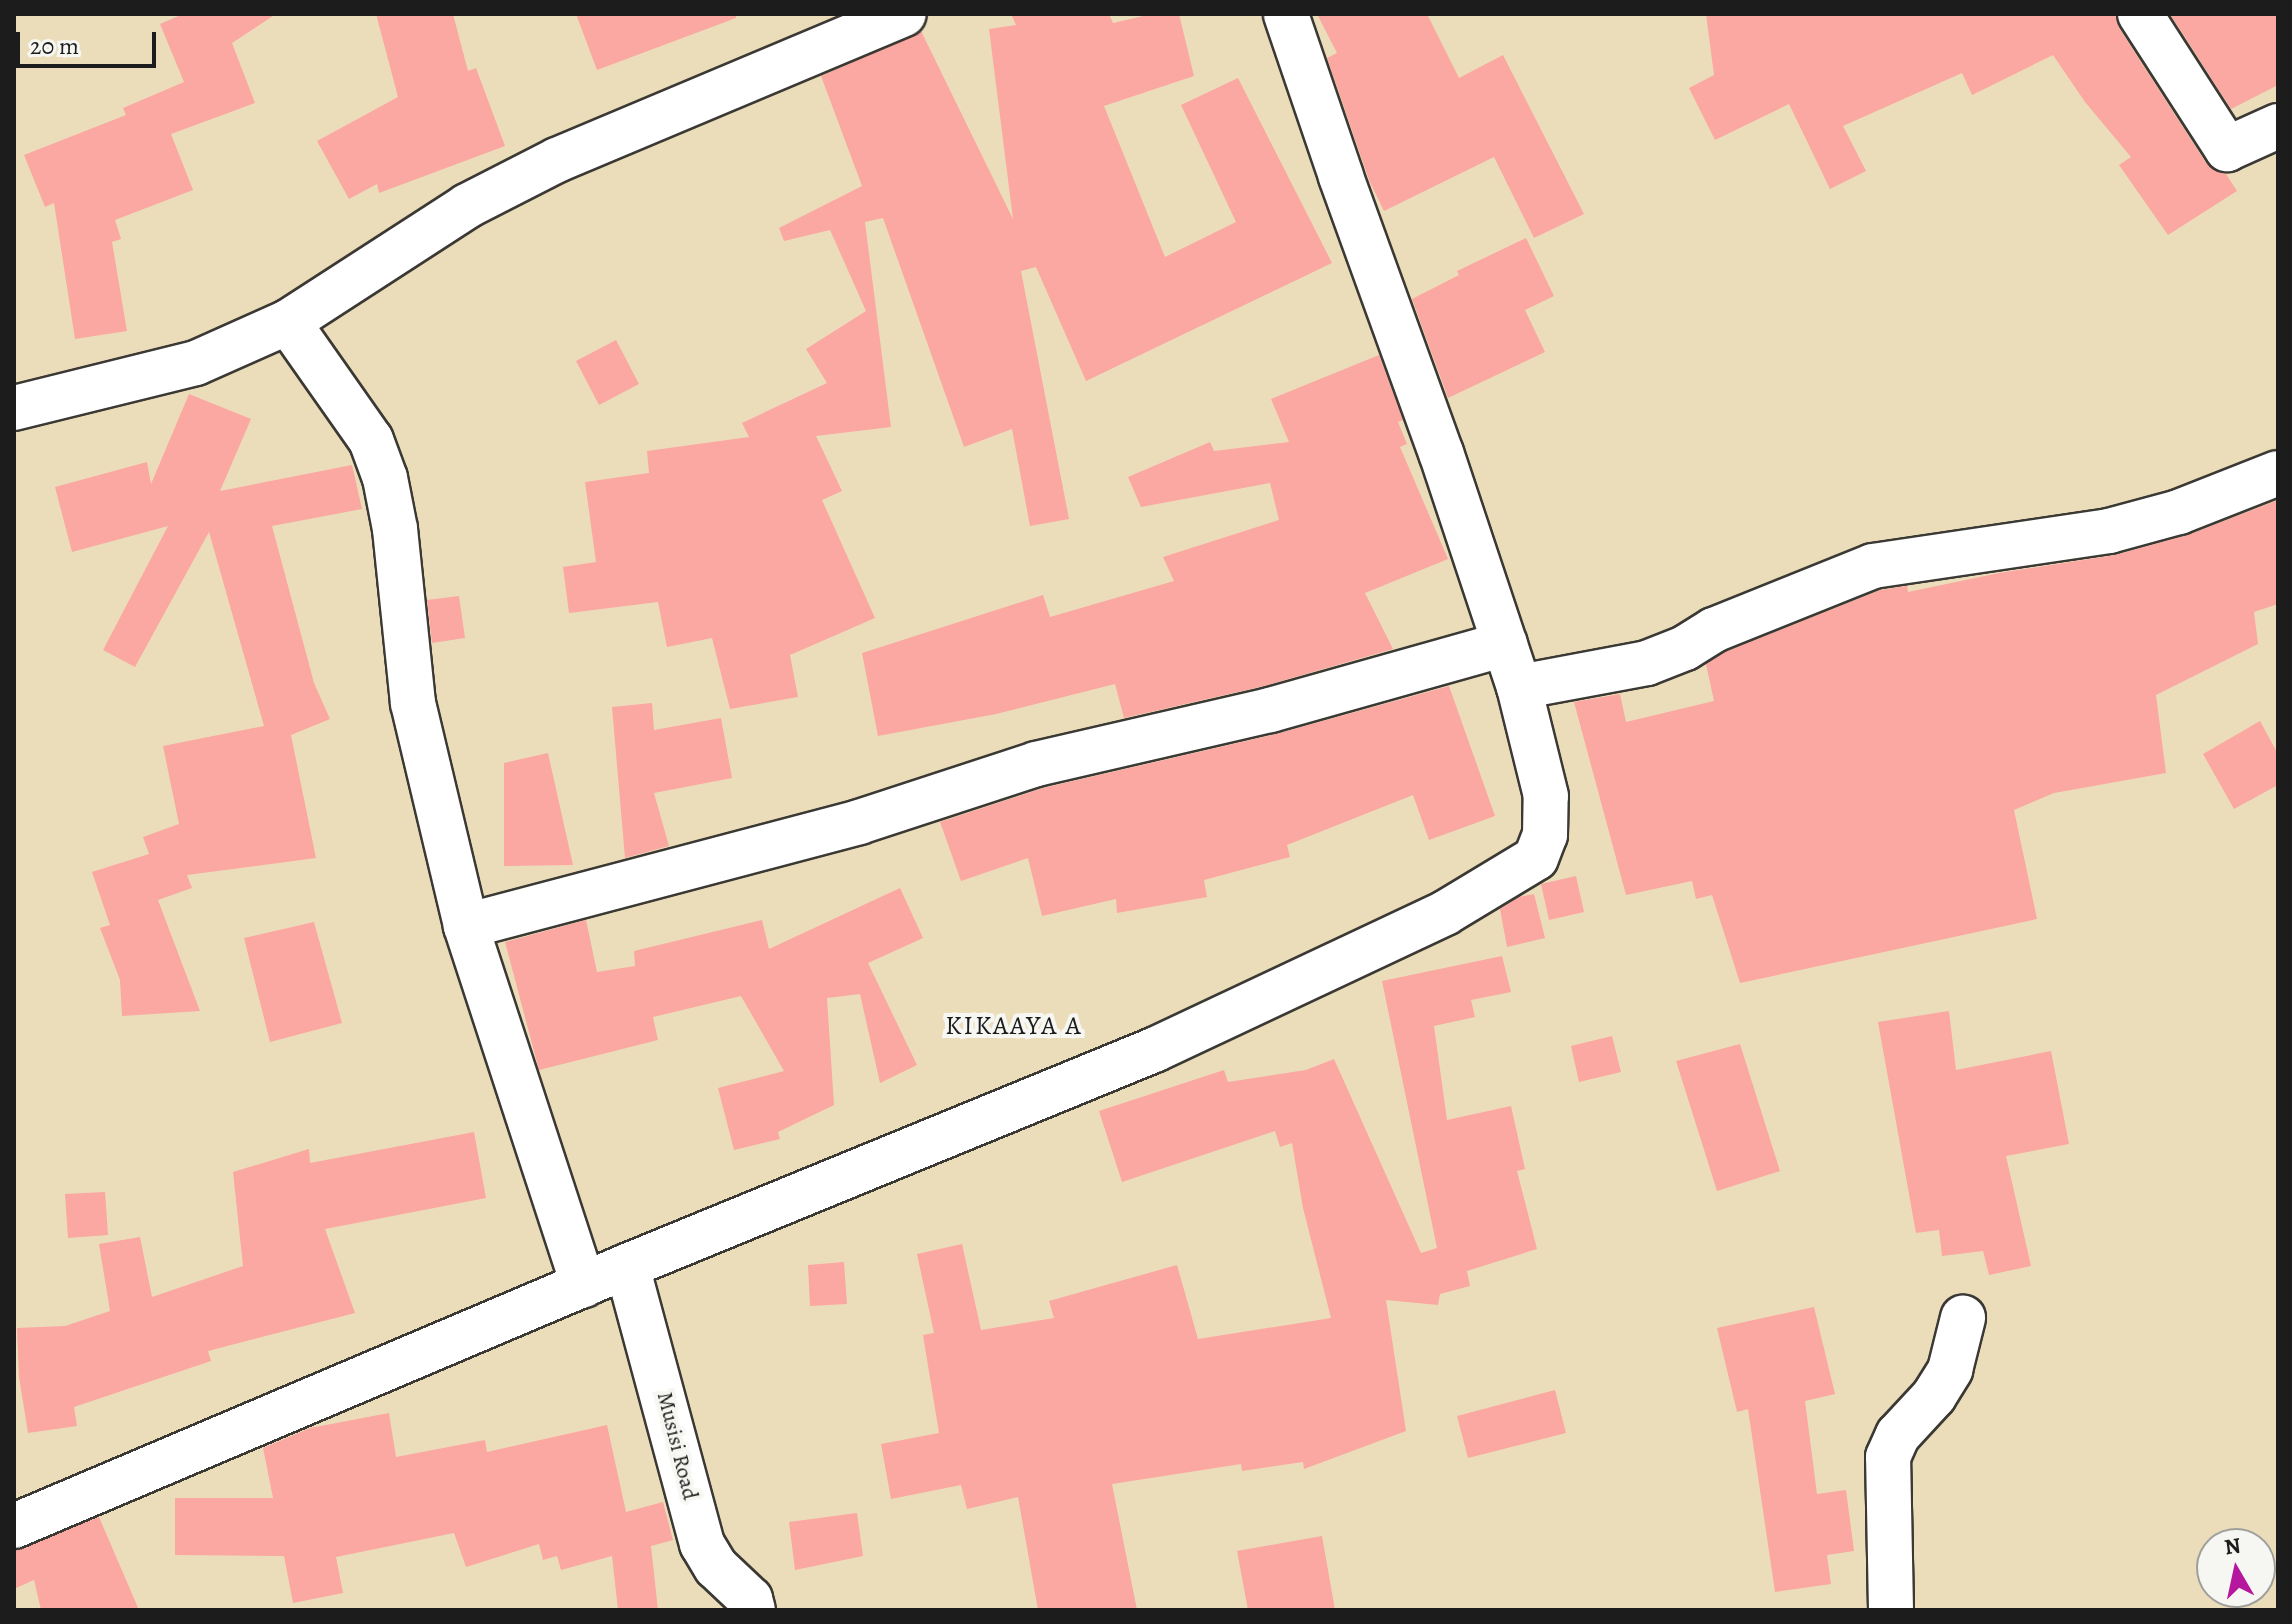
<!DOCTYPE html>
<style>
body{margin:0}
#map{position:relative;width:2292px;height:1624px;overflow:hidden;background:#ecddba;font-family:Alegreya,serif}
div>[style]{position:absolute}
.building>*{inset:0;background:#fba7a2}
.roads{filter:drop-shadow(2px 0 #3b3934) drop-shadow(-2px 0 #3b3934) drop-shadow(0 2px #3b3934) drop-shadow(0 -2px #3b3934)}
.minor>*{height:44px;margin:-22px;padding:0 22px;transform-origin:22px;border-radius:22px;background:#fff}
span{translate:-50% -50%;white-space:nowrap;text-align:center;line-height:1.15;-webkit-text-stroke:8px #f6f6f2;paint-order:stroke}
.street-label{font-size:22px;color:#1c1c1c}
.quarter-label{font-size:26px;color:#1c1c1c;letter-spacing:2px}
.frame{position:absolute;inset:0;border:16px solid #1c1c1c;pointer-events:none}
.north{position:absolute;left:2196px;top:1528px;width:80px;height:80px;box-sizing:border-box;background:#f6f6f2;border:2px solid #9f9f9c;border-radius:50%;rotate:351deg;font-size:22px;font-weight:700;line-height:32px;text-align:center;color:#1c1c1c}
.north::after{content:'';display:block;margin:auto;width:28px;height:36px;background:#b5179e;clip-path:polygon(50% 0,100% 100%,50% 72%,0 100%)}
.scale{position:absolute;left:16px;top:32px;width:140px;height:36px;box-sizing:border-box;border:4px solid #1c1c1c;border-top:0;padding-left:10px;font-size:24px;line-height:28px;white-space:nowrap;color:#1c1c1c;-webkit-text-stroke:6px #f6f6f2;paint-order:stroke}
</style>
<div id="map">
<div class="building">
<i style="clip-path:polygon(183px 14px,276px 14px,232px 43px,255px 103px,171px 134px,193px 190px,115px 220px,121px 239px,112px 242px,127px 331px,75px 339px,54px 203px,45px 207px,24px 155px,126px 115px,123px 108px,184px 82px,160px 24px)"></i>
<i style="clip-path:polygon(376px 14px,453px 14px,468px 71px,476px 68px,505px 146px,379px 193px,377px 184px,349px 199px,317px 141px,398px 97px)"></i>
<i style="clip-path:polygon(576px 14px,736px 14px,736px 18px,597px 70px)"></i>
<i style="clip-path:polygon(1011px 14px,1109px 14px,1113px 23px,1152px 14px,1179px 14px,1194px 76px,1104px 106px,1165px 257px,1236px 222px,1181px 105px,1238px 78px,1332px 263px,1086px 381px,1036px 267px,1021px 271px,1069px 519px,1030px 526px,1012px 429px,964px 447px,883px 218px,865px 222px,891px 427px,816px 436px,842px 491px,822px 500px,875px 618px,790px 655px,798px 697px,730px 709px,712px 638px,667px 647px,658px 602px,569px 613px,563px 567px,596px 562px,585px 482px,649px 473px,647px 451px,749px 437px,742px 423px,827px 383px,806px 349px,866px 311px,830px 230px,784px 241px,779px 228px,862px 186px,821px 76px,921px 31px,1013px 219px,989px 29px,1016px 25px)"></i>
<i style="clip-path:polygon(1317px 14px,1427px 14px,1459px 78px,1503px 55px,1584px 214px,1534px 238px,1494px 157px,1384px 211px,1369px 180px,1327px 58px,1337px 53px)"></i>
<i style="clip-path:polygon(1706px 14px,2115px 14px,2119px 28px,2206px 163px,2215px 171px,2226px 174px,2237px 191px,2168px 235px,2119px 165px,2131px 157px,2085px 102px,2053px 55px,1972px 95px,1962px 73px,1843px 126px,1866px 171px,1830px 189px,1789px 104px,1715px 140px,1689px 88px,1714px 75px)"></i>
<i style="clip-path:polygon(2170px 14px,2278px 14px,2278px 85px,2231px 109px)"></i>
<i style="clip-path:polygon(1526px 238px,1554px 296px,1525px 310px,1545px 352px,1448px 398px,1412px 299px,1459px 275px,1457px 271px)"></i>
<i style="clip-path:polygon(616px 340px,639px 384px,599px 405px,576px 361px)"></i>
<i style="clip-path:polygon(1379px 355px,1403px 420px,1398px 422px,1407px 444px,1400px 447px,1448px 559px,1365px 593px,1393px 649px,1264px 686px,1124px 718px,1115px 684px,996px 714px,878px 736px,862px 653px,1043px 595px,1050px 617px,1174px 581px,1163px 557px,1279px 520px,1270px 483px,1141px 507px,1128px 477px,1210px 442px,1214px 451px,1289px 442px,1271px 399px)"></i>
<i style="clip-path:polygon(189px 394px,251px 419px,220px 491px,352px 465px,362px 509px,272px 526px,314px 683px,330px 719px,291px 735px,316px 858px,187px 875px,192px 888px,158px 900px,200px 1011px,122px 1016px,120px 980px,100px 928px,110px 925px,92px 872px,149px 854px,143px 837px,179px 824px,163px 746px,264px 726px,209px 532px,135px 667px,103px 650px,168px 526px,72px 552px,55px 487px,147px 462px,151px 484px)"></i>
<i style="clip-path:polygon(2278px 500px,2278px 604px,2254px 612px,2258px 644px,2156px 695px,2166px 773px,2054px 793px,2014px 810px,2037px 919px,1740px 983px,1712px 895px,1696px 899px,1692px 881px,1626px 895px,1574px 702px,1620px 694px,1626px 722px,1714px 701px,1706px 664px,1725px 652px,1880px 590px,1907px 586px,1908px 592px,1999px 573px,2115px 555px,2188px 535px)"></i>
<i style="clip-path:polygon(459px 596px,465px 638px,432px 643px,427px 600px)"></i>
<i style="clip-path:polygon(1449px 686px,1495px 816px,1429px 840px,1413px 795px,1287px 845px,1290px 857px,1204px 880px,1207px 897px,1117px 913px,1116px 899px,1042px 916px,1028px 858px,961px 881px,940px 822px,1043px 788px,1276px 734px)"></i>
<i style="clip-path:polygon(652px 703px,654px 730px,721px 718px,732px 778px,654px 793px,669px 846px,625px 858px,612px 707px)"></i>
<i style="clip-path:polygon(2260px 721px,2278px 754px,2278px 785px,2234px 809px,2203px 754px)"></i>
<i style="clip-path:polygon(548px 753px,573px 865px,504px 866px,504px 763px)"></i>
<i style="clip-path:polygon(1576px 876px,1584px 912px,1549px 920px,1541px 884px)"></i>
<i style="clip-path:polygon(900px 888px,923px 938px,868px 963px,917px 1065px,880px 1083px,860px 994px,827px 998px,834px 1105px,778px 1132px,780px 1139px,734px 1150px,718px 1088px,784px 1071px,741px 996px,653px 1017px,658px 1040px,539px 1070px,505px 942px,586px 920px,597px 972px,635px 966px,634px 951px,762px 920px,769px 949px)"></i>
<i style="clip-path:polygon(1534px 894px,1545px 938px,1507px 947px,1500px 909px,1519px 897px)"></i>
<i style="clip-path:polygon(314px 922px,342px 1023px,270px 1042px,244px 938px)"></i>
<i style="clip-path:polygon(1502px 956px,1511px 992px,1471px 1000px,1475px 1017px,1434px 1026px,1447px 1120px,1511px 1106px,1525px 1169px,1517px 1171px,1537px 1249px,1467px 1271px,1470px 1286px,1440px 1294px,1438px 1305px,1386px 1300px,1406px 1431px,1304px 1469px,1303px 1462px,1242px 1471px,1241px 1464px,1112px 1484px,1137px 1610px,1038px 1610px,1018px 1497px,967px 1509px,961px 1485px,891px 1499px,881px 1444px,939px 1433px,923px 1335px,934px 1333px,917px 1254px,962px 1244px,981px 1330px,1054px 1318px,1049px 1301px,1177px 1265px,1198px 1339px,1331px 1318px,1303px 1208px,1292px 1143px,1280px 1147px,1275px 1131px,1122px 1182px,1099px 1111px,1224px 1070px,1228px 1082px,1306px 1070px,1334px 1059px,1421px 1253px,1437px 1248px,1382px 981px)"></i>
<i style="clip-path:polygon(1949px 1011px,1956px 1070px,2051px 1051px,2069px 1144px,2006px 1156px,2031px 1266px,1989px 1275px,1983px 1251px,1942px 1256px,1939px 1230px,1916px 1233px,1878px 1022px)"></i>
<i style="clip-path:polygon(1612px 1036px,1621px 1072px,1579px 1082px,1571px 1046px)"></i>
<i style="clip-path:polygon(1740px 1044px,1780px 1171px,1717px 1191px,1676px 1061px)"></i>
<i style="clip-path:polygon(474px 1132px,486px 1198px,325px 1229px,355px 1313px,208px 1351px,211px 1361px,74px 1407px,77px 1426px,28px 1433px,19px 1377px,17px 1328px,65px 1326px,110px 1311px,99px 1244px,140px 1237px,152px 1297px,243px 1266px,233px 1172px,309px 1149px,310px 1163px)"></i>
<i style="clip-path:polygon(105px 1192px,108px 1235px,68px 1238px,65px 1194px)"></i>
<i style="clip-path:polygon(844px 1262px,847px 1304px,810px 1306px,808px 1265px)"></i>
<i style="clip-path:polygon(1814px 1307px,1835px 1394px,1805px 1401px,1817px 1494px,1846px 1490px,1854px 1551px,1827px 1555px,1831px 1584px,1775px 1592px,1748px 1409px,1737px 1412px,1717px 1328px)"></i>
<i style="clip-path:polygon(1555px 1390px,1566px 1433px,1468px 1458px,1457px 1416px)"></i>
<i style="clip-path:polygon(389px 1413px,396px 1457px,485px 1440px,487px 1452px,607px 1425px,626px 1512px,663px 1502px,673px 1540px,651px 1546px,658px 1610px,618px 1610px,612px 1556px,561px 1570px,557px 1556px,543px 1560px,539px 1544px,466px 1567px,454px 1533px,336px 1557px,343px 1593px,293px 1603px,284px 1556px,175px 1555px,175px 1498px,273px 1498px,263px 1448px,310px 1428px)"></i>
<i style="clip-path:polygon(857px 1513px,863px 1556px,795px 1570px,789px 1522px)"></i>
<i style="clip-path:polygon(99px 1517px,139px 1610px,41px 1610px,34px 1580px,14px 1589px,14px 1550px)"></i>
<i style="clip-path:polygon(1322px 1536px,1335px 1610px,1248px 1610px,1237px 1551px)"></i>
</div>
<div class="roads">
<div class="minor">
<i style="left:2140px;top:14px;width:161px;rotate:57.2deg"></i>
<i style="left:2227px;top:149px;width:56px;rotate:-24.3deg"></i>
<i style="left:288px;top:322px;width:144px;rotate:54.9deg"></i>
<i style="left:371px;top:440px;width:40px;rotate:69.8deg"></i>
<i style="left:385px;top:478px;width:52px;rotate:78.9deg"></i>
<i style="left:395px;top:529px;width:175px;rotate:84.1deg"></i>
<i style="left:413px;top:703px;width:229px;rotate:76.6deg"></i>
<i style="left:466px;top:926px;width:378px;rotate:71.9deg"></i>
<i style="left:14px;top:408px;width:187px;rotate:-13.9deg"></i>
<i style="left:196px;top:363px;width:101px;rotate:-24deg"></i>
<i style="left:288px;top:322px;width:213px;rotate:-32.9deg"></i>
<i style="left:467px;top:206px;width:101px;rotate:-27.1deg"></i>
<i style="left:557px;top:160px;width:376px;rotate:-22.8deg"></i>
<i style="left:1519px;top:687px;width:130px;rotate:-10.6deg"></i>
<i style="left:1647px;top:663px;width:41px;rotate:-21.5deg"></i>
<i style="left:1685px;top:648px;width:34px;rotate:-32deg"></i>
<i style="left:1714px;top:630px;width:171px;rotate:-21.9deg"></i>
<i style="left:1873px;top:566px;width:239px;rotate:-8.4deg"></i>
<i style="left:2109px;top:531px;width:73px;rotate:-15.2deg"></i>
<i style="left:2179px;top:512px;width:106px;rotate:-21.5deg"></i>
<i style="left:466px;top:926px;width:407px;rotate:-14.8deg"></i>
<i style="left:859px;top:822px;width:186px;rotate:-18.1deg"></i>
<i style="left:1036px;top:764px;width:240px;rotate:-13deg"></i>
<i style="left:1270px;top:710px;width:244px;rotate:-15.7deg"></i>
<i style="left:627px;top:1266px;width:288px;rotate:74.9deg"></i>
<i style="left:702px;top:1544px;width:27px;rotate:59deg"></i>
<i style="left:716px;top:1567px;width:47px;rotate:43.3deg"></i>
<i style="left:750px;top:1599px;width:11px;rotate:75deg"></i>
<i style="left:14px;top:1526px;width:666px;rotate:-22.98deg"></i>
<i style="left:627px;top:1266px;width:570px;rotate:-22.29deg"></i>
<i style="left:1154px;top:1050px;width:322px;rotate:-25.2deg"></i>
<i style="left:1445px;top:913px;width:106px;rotate:-31.1deg"></i>
<i style="left:1536px;top:858px;width:25px;rotate:-69deg"></i>
<i style="left:1545px;top:835px;width:39px;rotate:-89deg"></i>
<i style="left:1546px;top:796px;width:112px;rotate:-103.9deg"></i>
<i style="left:1519px;top:687px;width:247px;rotate:-108.4deg"></i>
<i style="left:1441px;top:453px;width:294px;rotate:-109.9deg"></i>
<i style="left:1341px;top:176px;width:171px;rotate:-108.8deg"></i>
<i style="left:1891px;top:1610px;width:153px;rotate:-91.1deg"></i>
<i style="left:1888px;top:1457px;width:24px;rotate:-66deg"></i>
<i style="left:1898px;top:1435px;width:53px;rotate:-47.3deg"></i>
<i style="left:1934px;top:1396px;width:31px;rotate:-58deg"></i>
<i style="left:1950px;top:1370px;width:54px;rotate:-76deg"></i>
</div>
</div>
<div class="street-label">
<span style="left:677px;top:1446px;rotate:76deg">Musisi Road</span>
</div>
<div class="quarter-label">
<span style="left:1014px;top:1026px">KIKAAYA A</span>
</div>
<div class="frame"></div>
<div class="north">N</div>
<div class="scale">20 m</div>
</div>
